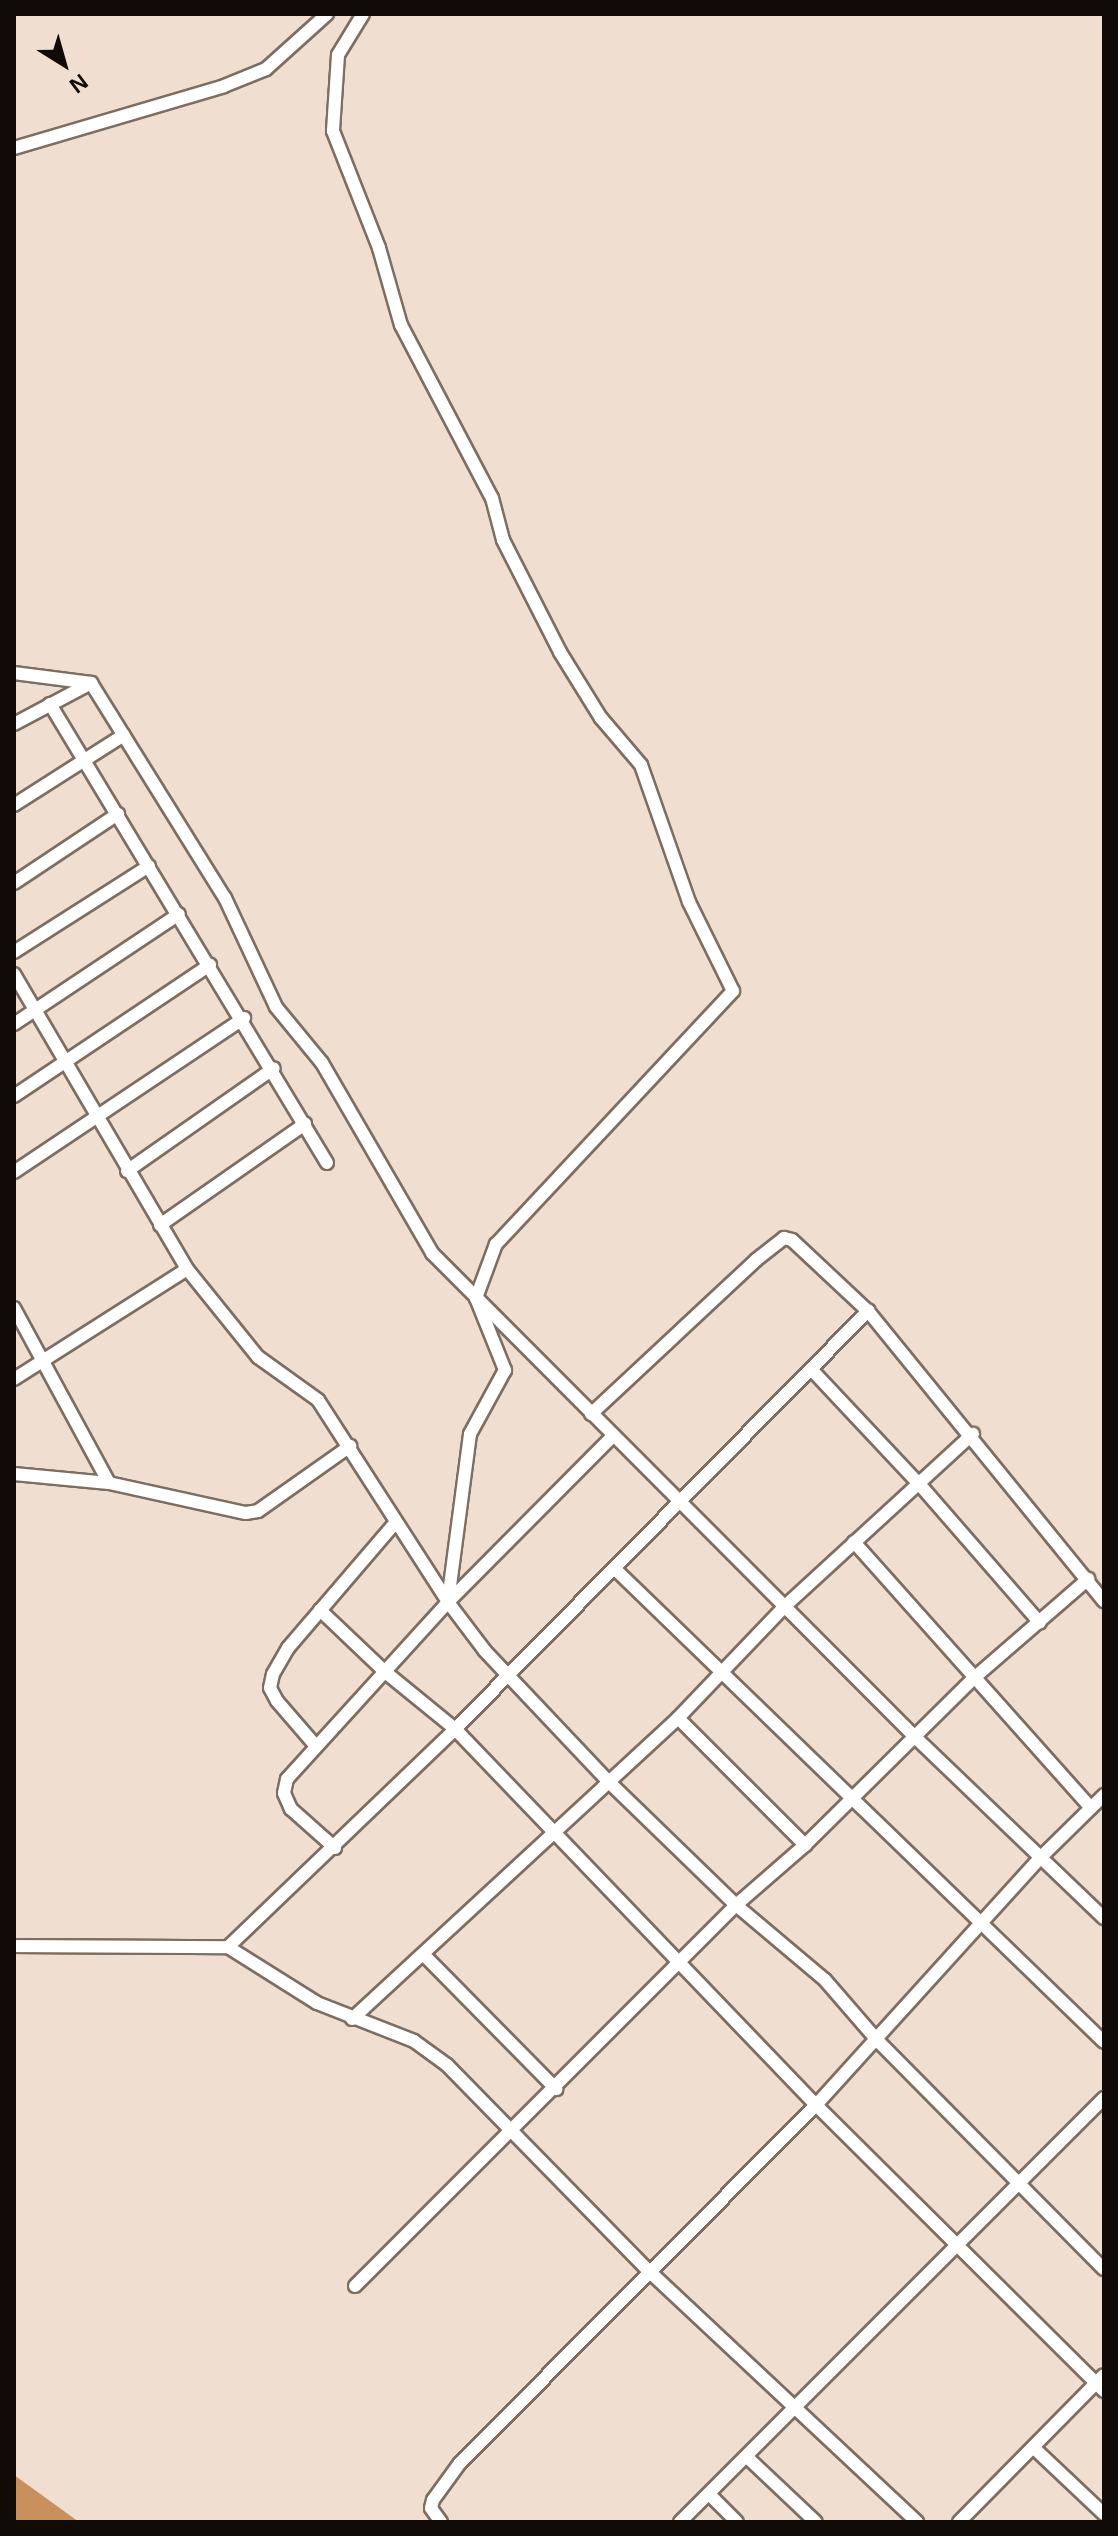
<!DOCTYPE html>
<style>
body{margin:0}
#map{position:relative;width:1118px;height:2536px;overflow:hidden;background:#f0dfd1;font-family:Helvetica,sans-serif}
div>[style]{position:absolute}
.water>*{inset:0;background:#c9905d}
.roads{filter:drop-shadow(2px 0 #7d6e61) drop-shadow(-2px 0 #7d6e61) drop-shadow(0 2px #7d6e61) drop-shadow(0 -2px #7d6e61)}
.minor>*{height:12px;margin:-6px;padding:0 6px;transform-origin:6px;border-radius:6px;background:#fff}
span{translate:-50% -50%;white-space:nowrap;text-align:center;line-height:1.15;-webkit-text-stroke:7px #f0dfd1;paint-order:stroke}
.frame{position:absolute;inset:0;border:16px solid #110b07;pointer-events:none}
.north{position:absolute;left:24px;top:24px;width:80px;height:80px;-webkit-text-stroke:6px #f0dfd1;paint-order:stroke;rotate:143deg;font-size:22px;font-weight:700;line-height:32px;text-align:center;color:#110b07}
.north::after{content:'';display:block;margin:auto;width:28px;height:36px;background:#110b07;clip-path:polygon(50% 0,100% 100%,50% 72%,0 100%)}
</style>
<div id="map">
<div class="water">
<i style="clip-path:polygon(14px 2475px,21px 2480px,79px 2522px,14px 2522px)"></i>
</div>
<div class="roads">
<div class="minor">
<i style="left:363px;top:14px;width:48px;rotate:121.4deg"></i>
<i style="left:338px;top:55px;width:76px;rotate:93.8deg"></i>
<i style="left:333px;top:131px;width:126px;rotate:68.5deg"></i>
<i style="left:379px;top:248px;width:80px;rotate:74.1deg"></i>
<i style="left:401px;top:325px;width:195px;rotate:62.3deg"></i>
<i style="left:492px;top:498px;width:43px;rotate:75.3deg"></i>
<i style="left:503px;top:540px;width:126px;rotate:63deg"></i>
<i style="left:560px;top:652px;width:78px;rotate:58.2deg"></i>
<i style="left:601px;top:718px;width:62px;rotate:49.6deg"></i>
<i style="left:641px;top:765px;width:145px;rotate:70.7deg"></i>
<i style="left:689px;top:902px;width:99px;rotate:63.7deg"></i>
<i style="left:733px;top:991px;width:347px;rotate:133.1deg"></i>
<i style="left:496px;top:1244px;width:58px;rotate:110.3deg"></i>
<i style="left:476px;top:1298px;width:78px;rotate:68.1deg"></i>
<i style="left:505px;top:1370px;width:73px;rotate:118.7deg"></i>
<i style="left:470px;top:1434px;width:169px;rotate:97.5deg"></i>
<i style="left:448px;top:1602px;width:61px;rotate:52.9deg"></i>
<i style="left:485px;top:1651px;width:180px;rotate:46.6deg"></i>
<i style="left:609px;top:1782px;width:177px;rotate:44.1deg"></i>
<i style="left:736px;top:1905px;width:116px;rotate:40.1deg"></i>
<i style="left:825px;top:1980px;width:79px;rotate:49.1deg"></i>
<i style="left:877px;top:2040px;width:322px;rotate:45.3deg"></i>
<i style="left:14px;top:148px;width:219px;rotate:-16.4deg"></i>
<i style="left:224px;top:86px;width:45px;rotate:-22deg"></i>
<i style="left:266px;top:69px;width:82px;rotate:-42deg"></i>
<i style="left:14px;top:673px;width:78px;rotate:7.4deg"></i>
<i style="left:91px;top:683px;width:253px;rotate:58.1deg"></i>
<i style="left:225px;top:898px;width:120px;rotate:64.9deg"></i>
<i style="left:276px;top:1007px;width:72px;rotate:50.6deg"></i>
<i style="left:322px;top:1063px;width:220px;rotate:59.9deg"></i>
<i style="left:432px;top:1253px;width:682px;rotate:45.06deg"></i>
<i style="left:914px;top:1736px;width:263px;rotate:43.8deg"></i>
<i style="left:50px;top:704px;width:536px;rotate:58.89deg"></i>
<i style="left:14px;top:724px;width:87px;rotate:-28deg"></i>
<i style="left:14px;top:805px;width:130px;rotate:-32.5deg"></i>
<i style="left:14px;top:883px;width:125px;rotate:-33.6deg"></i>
<i style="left:14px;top:952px;width:160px;rotate:-32.5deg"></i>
<i style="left:14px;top:974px;width:342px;rotate:59.6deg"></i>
<i style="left:187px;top:1269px;width:113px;rotate:51.1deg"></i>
<i style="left:258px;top:1357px;width:74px;rotate:35.6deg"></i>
<i style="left:318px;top:1400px;width:240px;rotate:57.2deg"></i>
<i style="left:14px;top:1024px;width:198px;rotate:-33.7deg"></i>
<i style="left:14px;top:1096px;width:236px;rotate:-33.8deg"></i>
<i style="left:127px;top:1171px;width:179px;rotate:-35deg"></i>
<i style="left:14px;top:1172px;width:277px;rotate:-33.8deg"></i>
<i style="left:160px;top:1225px;width:177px;rotate:-34.9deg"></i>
<i style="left:14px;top:1308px;width:199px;rotate:61.5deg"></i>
<i style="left:811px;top:1369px;width:161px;rotate:46.8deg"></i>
<i style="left:921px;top:1486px;width:181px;rotate:49deg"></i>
<i style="left:14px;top:1379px;width:205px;rotate:-32.4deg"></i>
<i style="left:591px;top:1414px;width:226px;rotate:-43deg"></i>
<i style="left:756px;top:1260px;width:36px;rotate:-38deg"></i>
<i style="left:784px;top:1238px;width:8px;rotate:14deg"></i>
<i style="left:792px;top:1240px;width:104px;rotate:43.1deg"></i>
<i style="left:868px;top:1311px;width:374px;rotate:50.9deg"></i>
<i style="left:14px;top:1474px;width:95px;rotate:5.4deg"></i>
<i style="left:109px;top:1483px;width:140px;rotate:12.4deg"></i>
<i style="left:246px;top:1513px;width:12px;rotate:-9deg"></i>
<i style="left:258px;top:1511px;width:113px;rotate:-35.2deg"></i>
<i style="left:854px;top:1542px;width:356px;rotate:48.3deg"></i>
<i style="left:615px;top:1569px;width:680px;rotate:44.05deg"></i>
<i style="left:320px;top:1610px;width:88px;rotate:43.6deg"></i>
<i style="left:384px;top:1671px;width:92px;rotate:39.2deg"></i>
<i style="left:455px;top:1729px;width:521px;rotate:46.17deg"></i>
<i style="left:816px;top:2105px;width:406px;rotate:44.8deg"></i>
<i style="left:678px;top:1718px;width:180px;rotate:45deg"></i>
<i style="left:315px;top:1745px;width:58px;rotate:-130.8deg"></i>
<i style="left:277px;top:1701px;width:15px;rotate:-118deg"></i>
<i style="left:270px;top:1688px;width:14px;rotate:-78deg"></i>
<i style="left:273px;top:1674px;width:30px;rotate:-60deg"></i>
<i style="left:288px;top:1648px;width:165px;rotate:-49.4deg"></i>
<i style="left:335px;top:1848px;width:59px;rotate:-138.4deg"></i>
<i style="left:291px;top:1809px;width:17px;rotate:-114deg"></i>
<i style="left:284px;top:1793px;width:14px;rotate:-78deg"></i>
<i style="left:287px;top:1779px;width:239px;rotate:-47.7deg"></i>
<i style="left:448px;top:1602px;width:234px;rotate:-45.2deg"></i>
<i style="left:14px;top:1946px;width:214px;rotate:0.3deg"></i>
<i style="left:228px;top:1947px;width:105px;rotate:32.2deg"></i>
<i style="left:317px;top:2003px;width:104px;rotate:21.4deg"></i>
<i style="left:414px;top:2041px;width:41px;rotate:36deg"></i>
<i style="left:447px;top:2065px;width:290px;rotate:45.6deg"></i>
<i style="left:650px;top:2272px;width:366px;rotate:43.1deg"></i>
<i style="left:228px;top:1947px;width:315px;rotate:-43.8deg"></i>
<i style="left:455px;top:1729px;width:588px;rotate:-45.34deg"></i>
<i style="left:423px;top:1954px;width:190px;rotate:45.4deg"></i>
<i style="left:352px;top:2019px;width:444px;rotate:-42.7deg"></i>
<i style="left:678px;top:1718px;width:155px;rotate:-46.3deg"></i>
<i style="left:785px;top:1606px;width:255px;rotate:-42.5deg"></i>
<i style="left:355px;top:2286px;width:539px;rotate:-45deg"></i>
<i style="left:736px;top:1905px;width:91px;rotate:-41deg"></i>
<i style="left:805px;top:1845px;width:239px;rotate:-44.7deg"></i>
<i style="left:975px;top:1677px;width:150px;rotate:-40.9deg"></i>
<i style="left:1035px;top:2449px;width:95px;rotate:43.3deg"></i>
<i style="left:748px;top:2458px;width:93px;rotate:43.3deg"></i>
<i style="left:710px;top:2495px;width:38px;rotate:45deg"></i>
<i style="left:441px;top:2522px;width:17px;rotate:-126deg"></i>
<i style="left:431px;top:2508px;width:8px;rotate:-76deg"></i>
<i style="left:433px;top:2500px;width:46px;rotate:-53.9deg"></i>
<i style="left:460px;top:2463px;width:505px;rotate:-45.16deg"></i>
<i style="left:816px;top:2105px;width:333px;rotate:-47.8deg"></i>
<i style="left:1040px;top:1858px;width:90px;rotate:-44.5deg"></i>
<i style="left:680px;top:2522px;width:600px;rotate:-45deg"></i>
<i style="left:959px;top:2522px;width:206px;rotate:-45.4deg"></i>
</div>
</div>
<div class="frame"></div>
<div class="north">N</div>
</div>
